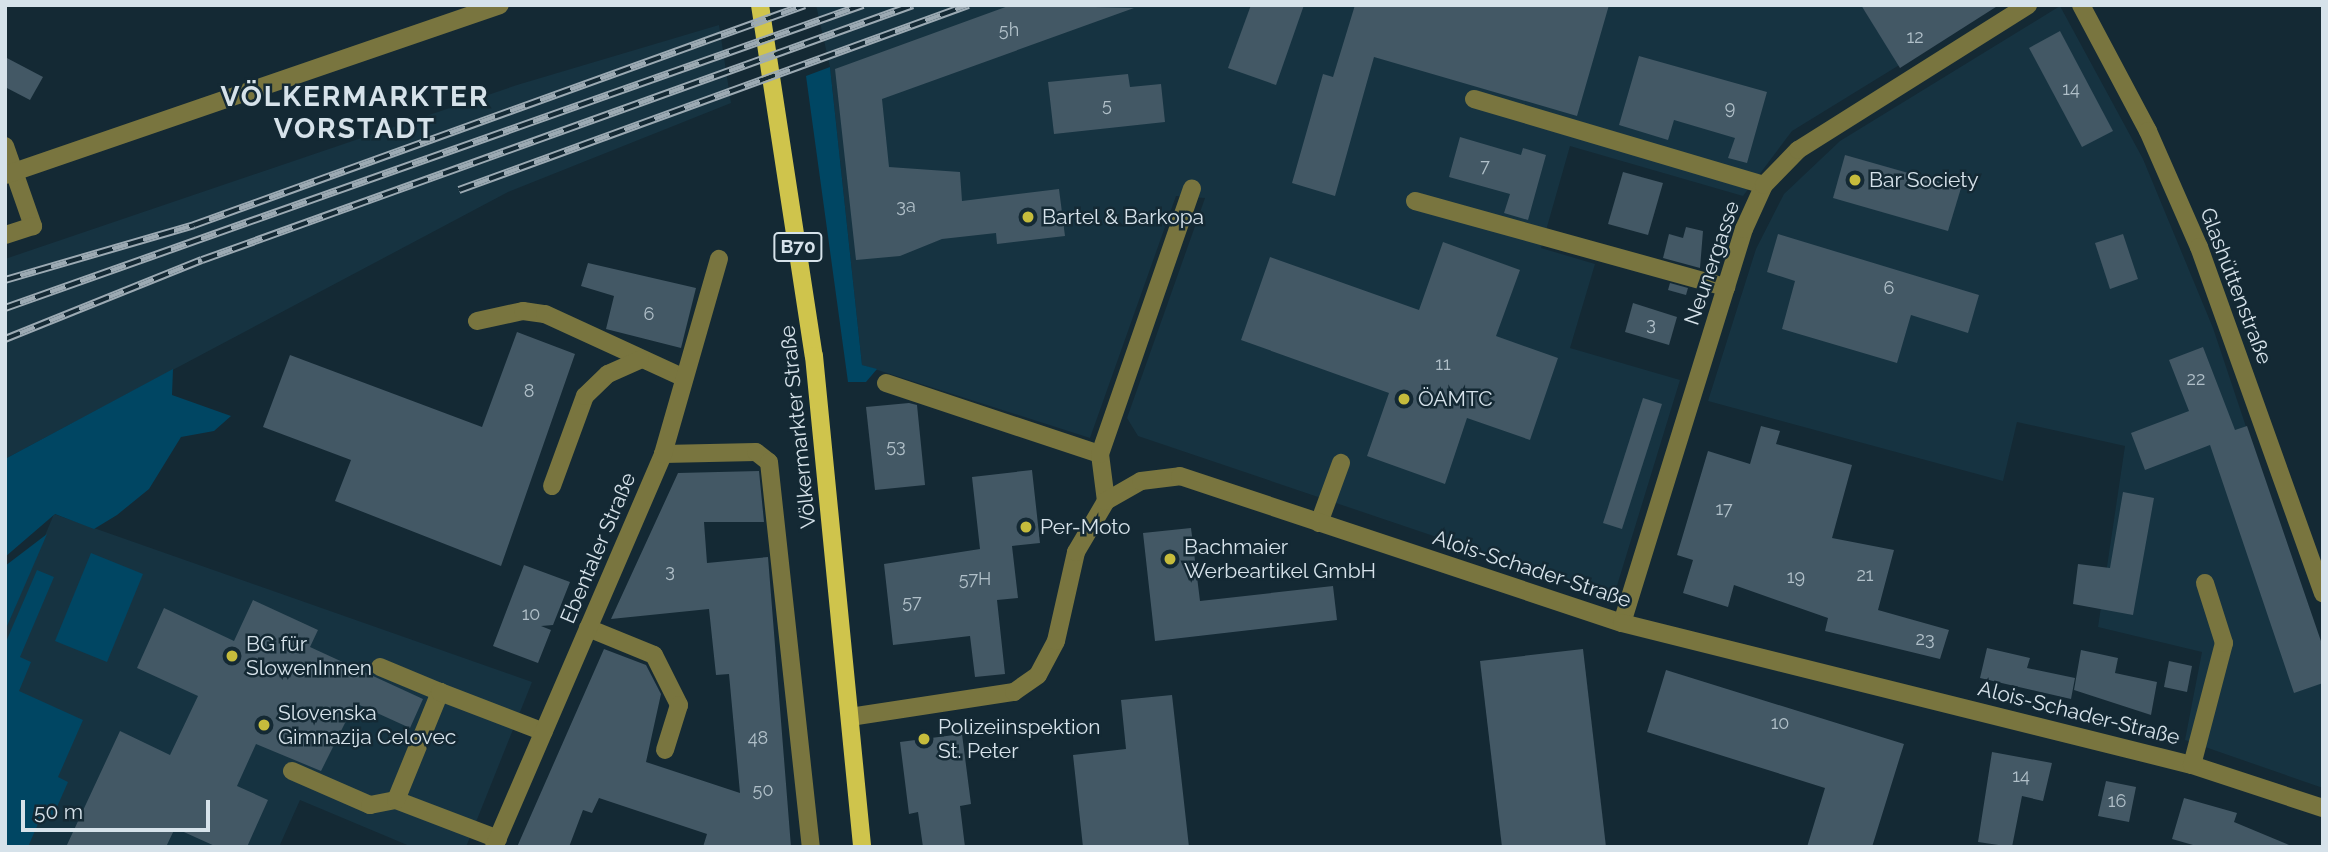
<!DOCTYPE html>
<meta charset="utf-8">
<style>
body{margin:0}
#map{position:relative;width:2328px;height:852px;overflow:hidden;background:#142934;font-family:Raleway,sans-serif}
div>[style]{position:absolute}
.built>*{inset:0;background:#163341}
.green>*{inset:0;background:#004663}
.building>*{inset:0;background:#435865}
.minor>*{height:18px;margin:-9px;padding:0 9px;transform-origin:9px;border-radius:9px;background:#79753f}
.major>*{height:18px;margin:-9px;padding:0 9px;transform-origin:9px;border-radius:9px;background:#cfc44c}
.rail>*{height:8px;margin-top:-4px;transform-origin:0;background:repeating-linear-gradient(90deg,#142934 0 16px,#9caab3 0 32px);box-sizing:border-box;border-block:2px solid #9caab3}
.dots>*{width:19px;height:19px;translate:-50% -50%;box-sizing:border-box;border:4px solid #142934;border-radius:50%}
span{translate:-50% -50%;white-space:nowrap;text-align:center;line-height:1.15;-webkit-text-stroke:5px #142934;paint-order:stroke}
.number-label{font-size:18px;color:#b1c0c9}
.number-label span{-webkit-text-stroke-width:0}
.shield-label span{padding:2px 5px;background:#142934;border:2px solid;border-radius:5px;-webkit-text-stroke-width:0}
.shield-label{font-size:19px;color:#d6e2ea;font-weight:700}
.poi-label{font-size:21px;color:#d6e2ea}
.left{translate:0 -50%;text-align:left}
.street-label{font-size:21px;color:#d6e2ea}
.district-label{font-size:28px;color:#d6e2ea;font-weight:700;letter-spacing:2px}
.frame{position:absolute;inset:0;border:7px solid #d6e2ea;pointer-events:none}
.scale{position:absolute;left:21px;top:800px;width:189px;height:32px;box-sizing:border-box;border:4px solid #d6e2ea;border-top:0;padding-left:9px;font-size:21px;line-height:24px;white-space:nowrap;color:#d6e2ea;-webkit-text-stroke:5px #142934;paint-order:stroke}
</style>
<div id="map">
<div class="built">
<i style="clip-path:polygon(816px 5px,1997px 5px,1792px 131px,1743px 196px,1570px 146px,1541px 248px,1595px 264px,1570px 348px,1680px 380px,1616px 589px,1602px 593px,1138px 436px,1127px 418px,1205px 198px,1176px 196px,1090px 438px,862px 365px,830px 67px)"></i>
<i style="clip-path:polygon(2060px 6px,2143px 159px,2213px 328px,2323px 657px,2323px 788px,2185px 740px,2202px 652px,2098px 627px,2125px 446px,2017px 422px,2003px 481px,1708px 401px,1756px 249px,1784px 194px,1840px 141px)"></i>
<i style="clip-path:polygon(719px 25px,731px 103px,508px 192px,5px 459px,5px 259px,517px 85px)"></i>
<i style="clip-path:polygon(54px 514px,532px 682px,466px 847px,412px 847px,300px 800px,279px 847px,5px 847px,5px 631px)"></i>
</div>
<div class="green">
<i style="clip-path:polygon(830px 67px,862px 365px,877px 369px,866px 382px,848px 382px,806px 76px)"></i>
<i style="clip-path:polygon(173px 369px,172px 395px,231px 416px,214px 431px,181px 437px,149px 489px,117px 515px,94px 529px,55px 514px,5px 557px,5px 459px)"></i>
<i style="clip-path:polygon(47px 534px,5px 631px,5px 566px)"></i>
<i style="clip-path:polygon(91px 553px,143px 574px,107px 662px,55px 641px)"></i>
<i style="clip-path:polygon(37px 570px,54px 577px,20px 657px,31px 662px,19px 691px,83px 720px,58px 777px,68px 782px,53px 816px,43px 812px,28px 847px,5px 847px,5px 644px)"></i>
</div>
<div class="building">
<i style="clip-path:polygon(1011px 5px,1134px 8px,882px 99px,889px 167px,960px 172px,962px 201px,1059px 189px,1065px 236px,997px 244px,996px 233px,942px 239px,900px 256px,856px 260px,835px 69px)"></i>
<i style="clip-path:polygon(1251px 5px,1304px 5px,1276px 85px,1228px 68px)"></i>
<i style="clip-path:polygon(1355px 5px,1609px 5px,1577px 116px,1374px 57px,1335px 196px,1292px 183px,1323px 74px,1333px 77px)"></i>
<i style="clip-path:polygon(1861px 5px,1999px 5px,1900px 68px)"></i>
<i style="clip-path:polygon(2060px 31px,2113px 131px,2082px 147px,2029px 48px)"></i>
<i style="clip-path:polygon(1639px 56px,1767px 92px,1747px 163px,1728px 158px,1735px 138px,1674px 120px,1668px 140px,1619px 125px)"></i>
<i style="clip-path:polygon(5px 57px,43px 77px,30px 100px,5px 87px)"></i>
<i style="clip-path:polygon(1128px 74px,1130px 87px,1161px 84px,1165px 122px,1054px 134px,1048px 82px)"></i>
<i style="clip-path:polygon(1460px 137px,1521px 155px,1523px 148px,1546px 155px,1528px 220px,1504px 213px,1510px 194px,1449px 177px)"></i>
<i style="clip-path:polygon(1845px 155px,1961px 188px,1948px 231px,1833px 198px)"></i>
<i style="clip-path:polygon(1623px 172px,1663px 183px,1648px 235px,1608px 224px)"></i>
<i style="clip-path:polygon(1686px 227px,1703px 231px,1700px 268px,1663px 258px,1669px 234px,1683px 238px)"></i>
<i style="clip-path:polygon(1778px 234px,1979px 295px,1968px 333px,1911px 315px,1897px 363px,1782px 329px,1795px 281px,1767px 272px)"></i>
<i style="clip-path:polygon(2123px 234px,2138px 279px,2110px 289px,2095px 243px)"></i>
<i style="clip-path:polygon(1443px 242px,1520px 270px,1496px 336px,1558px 358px,1530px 440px,1467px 418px,1445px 484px,1367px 456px,1389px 393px,1241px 340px,1270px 257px,1419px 310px)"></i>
<i style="clip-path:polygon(588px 263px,696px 288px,681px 348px,606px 329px,614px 296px,581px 286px)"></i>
<i style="clip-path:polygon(1670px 283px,1688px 288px,1686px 295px,1668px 290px)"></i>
<i style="clip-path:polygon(1633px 303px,1677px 317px,1669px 345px,1625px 332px)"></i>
<i style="clip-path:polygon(517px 332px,575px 354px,501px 566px,335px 501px,351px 460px,263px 427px,290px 355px,482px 427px)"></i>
<i style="clip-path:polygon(2203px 347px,2235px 430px,2247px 426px,2323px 647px,2323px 683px,2294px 693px,2210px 445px,2145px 470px,2131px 433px,2189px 411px,2169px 360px)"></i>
<i style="clip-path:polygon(1643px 398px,1662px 404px,1622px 529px,1603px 523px)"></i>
<i style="clip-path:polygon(909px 403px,917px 405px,925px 485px,875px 490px,866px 407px)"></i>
<i style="clip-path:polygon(1761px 426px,1780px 431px,1776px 444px,1852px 465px,1832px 538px,1894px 550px,1878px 610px,1949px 630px,1940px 659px,1825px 631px,1828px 618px,1734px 585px,1728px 607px,1683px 593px,1693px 560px,1677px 555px,1708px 451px,1750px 464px)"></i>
<i style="clip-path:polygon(1032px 470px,1040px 543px,1012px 546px,1018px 598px,997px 600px,1005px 674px,975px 677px,970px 636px,893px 645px,884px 564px,980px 549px,972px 477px)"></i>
<i style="clip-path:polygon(759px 471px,764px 522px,704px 522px,707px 563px,768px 557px,791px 847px,703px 847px,707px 834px,599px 798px,592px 813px,583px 810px,569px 847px,517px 847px,604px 649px,646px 665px,661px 694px,646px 762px,740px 793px,729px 674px,716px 675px,709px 609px,611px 619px,678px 473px)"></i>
<i style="clip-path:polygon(2123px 492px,2154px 498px,2133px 615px,2073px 604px,2078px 564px,2110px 568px)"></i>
<i style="clip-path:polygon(1191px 528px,1200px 601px,1333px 586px,1337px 620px,1155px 641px,1143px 533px)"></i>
<i style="clip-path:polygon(524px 565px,570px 582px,553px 625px,541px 626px,551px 630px,538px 663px,493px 646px)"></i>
<i style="clip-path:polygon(253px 600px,318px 630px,310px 647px,423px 699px,410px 728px,355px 703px,321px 771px,256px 744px,237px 786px,268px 800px,247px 847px,217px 847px,175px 828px,166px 847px,66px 847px,120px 731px,170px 755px,198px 696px,137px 668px,164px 608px,234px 641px)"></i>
<i style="clip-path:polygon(1987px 648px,2030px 658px,2027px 668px,2075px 678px,2071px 699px,1980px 678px)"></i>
<i style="clip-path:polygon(1583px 649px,1606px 847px,1502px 847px,1480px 661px)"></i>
<i style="clip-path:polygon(2081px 650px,2118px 658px,2115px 673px,2157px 682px,2151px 715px,2074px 690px)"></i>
<i style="clip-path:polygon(2169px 661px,2192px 666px,2187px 692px,2164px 687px)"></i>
<i style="clip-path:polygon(1666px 670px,1904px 744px,1872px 847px,1807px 847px,1825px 788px,1647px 732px)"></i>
<i style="clip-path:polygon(1172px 695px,1189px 847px,1083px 847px,1073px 755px,1126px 749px,1121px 700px)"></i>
<i style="clip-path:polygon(962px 734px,971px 804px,960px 806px,965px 847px,923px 847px,918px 812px,909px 814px,900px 742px)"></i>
<i style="clip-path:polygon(1992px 752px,2052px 763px,2043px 801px,2022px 796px,2012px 847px,1978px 842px)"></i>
<i style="clip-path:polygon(2106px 781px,2136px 787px,2129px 822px,2098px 816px)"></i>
<i style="clip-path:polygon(2184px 798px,2237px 813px,2234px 822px,2294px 847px,2200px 847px,2172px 839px)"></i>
</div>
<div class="minor">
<i style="left:2081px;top:5px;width:143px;rotate:62deg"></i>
<i style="left:2148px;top:131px;width:127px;rotate:66.3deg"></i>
<i style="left:2199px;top:247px;width:368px;rotate:70.3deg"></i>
<i style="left:1474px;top:99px;width:302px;rotate:16.5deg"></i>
<i style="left:5px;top:146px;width:85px;rotate:70.7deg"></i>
<i style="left:33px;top:226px;width:29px;rotate:162deg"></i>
<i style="left:5px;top:175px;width:523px;rotate:-18.95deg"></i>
<i style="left:1415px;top:201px;width:323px;rotate:15.5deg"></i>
<i style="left:477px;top:321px;width:47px;rotate:-12.3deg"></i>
<i style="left:523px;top:311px;width:22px;rotate:8deg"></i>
<i style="left:545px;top:314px;width:153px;rotate:24.7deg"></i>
<i style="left:886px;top:383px;width:225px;rotate:18.4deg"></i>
<i style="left:663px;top:454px;width:93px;rotate:-1.2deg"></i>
<i style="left:756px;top:452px;width:16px;rotate:38deg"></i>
<i style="left:769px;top:462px;width:387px;rotate:83.8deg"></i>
<i style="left:552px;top:486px;width:96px;rotate:-69.9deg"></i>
<i style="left:585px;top:396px;width:32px;rotate:-44deg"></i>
<i style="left:608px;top:374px;width:35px;rotate:-24deg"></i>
<i style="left:1106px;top:501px;width:47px;rotate:-97.3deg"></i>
<i style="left:1100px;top:454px;width:281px;rotate:-70.9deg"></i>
<i style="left:1319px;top:523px;width:64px;rotate:-69.9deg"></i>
<i style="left:1622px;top:623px;width:412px;rotate:-72.8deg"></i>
<i style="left:1744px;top:229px;width:48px;rotate:-65.6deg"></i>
<i style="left:1764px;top:185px;width:49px;rotate:-45.8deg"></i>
<i style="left:1798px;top:150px;width:272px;rotate:-32.2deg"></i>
<i style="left:588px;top:628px;width:71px;rotate:22.2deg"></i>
<i style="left:654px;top:655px;width:56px;rotate:63.4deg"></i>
<i style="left:679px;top:705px;width:47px;rotate:107.3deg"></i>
<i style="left:380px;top:667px;width:65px;rotate:22.6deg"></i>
<i style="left:850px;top:717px;width:166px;rotate:-8.7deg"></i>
<i style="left:1014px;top:692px;width:29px;rotate:-35deg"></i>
<i style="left:1038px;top:675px;width:38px;rotate:-62deg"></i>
<i style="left:1056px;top:641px;width:91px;rotate:-77.3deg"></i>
<i style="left:1076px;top:552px;width:59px;rotate:-59.5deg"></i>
<i style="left:1106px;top:501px;width:40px;rotate:-29.7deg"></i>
<i style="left:1141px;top:481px;width:39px;rotate:-7deg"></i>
<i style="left:1180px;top:476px;width:466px;rotate:18.4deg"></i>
<i style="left:1622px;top:623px;width:587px;rotate:13.99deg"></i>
<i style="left:2192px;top:765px;width:138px;rotate:18.2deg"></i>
<i style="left:2192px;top:765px;width:126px;rotate:-75.3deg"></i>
<i style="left:2224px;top:643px;width:63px;rotate:-107.6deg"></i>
<i style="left:292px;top:771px;width:85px;rotate:23.6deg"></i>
<i style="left:370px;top:805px;width:26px;rotate:-11deg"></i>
<i style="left:498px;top:839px;width:109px;rotate:-159.1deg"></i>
<i style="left:396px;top:800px;width:117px;rotate:-67.8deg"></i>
<i style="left:440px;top:692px;width:111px;rotate:21deg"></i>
<i style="left:494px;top:847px;width:428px;rotate:-66.7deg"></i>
<i style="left:663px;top:454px;width:203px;rotate:-74deg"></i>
</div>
<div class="major">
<i style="left:760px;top:5px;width:355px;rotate:81.3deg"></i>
<i style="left:814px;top:356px;width:493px;rotate:84.4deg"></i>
</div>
<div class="rail">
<i style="left:459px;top:190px;width:542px;rotate:-19.97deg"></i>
<i style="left:5px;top:280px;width:197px;rotate:-16.2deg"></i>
<i style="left:194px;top:225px;width:649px;rotate:-19.8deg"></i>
<i style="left:5px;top:308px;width:910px;rotate:-19.45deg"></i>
<i style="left:5px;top:339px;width:212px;rotate:-21.9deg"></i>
<i style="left:202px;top:260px;width:755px;rotate:-19.73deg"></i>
</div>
<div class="dots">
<i style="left:1855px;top:180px;background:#c6bc3c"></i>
<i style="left:1028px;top:217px;background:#c6bc3c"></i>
<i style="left:1404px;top:399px;background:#c6bc3c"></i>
<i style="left:1026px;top:527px;background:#c6bc3c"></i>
<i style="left:1170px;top:559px;background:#c6bc3c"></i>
<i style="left:232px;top:656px;background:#c6bc3c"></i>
<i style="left:264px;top:725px;background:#c6bc3c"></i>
<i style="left:924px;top:739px;background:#c6bc3c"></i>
</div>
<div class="number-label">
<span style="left:1009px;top:30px">5h</span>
<span style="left:1915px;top:37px">12</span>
<span style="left:2071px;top:89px">14</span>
<span style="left:1107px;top:105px">5</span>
<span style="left:1730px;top:108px">9</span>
<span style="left:1485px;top:166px">7</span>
<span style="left:906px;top:206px">3a</span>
<span style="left:1889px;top:288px">6</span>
<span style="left:649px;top:314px">6</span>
<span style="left:1651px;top:324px">3</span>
<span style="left:1443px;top:364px">11</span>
<span style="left:2196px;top:379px">22</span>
<span style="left:529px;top:391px">8</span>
<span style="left:896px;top:446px">53</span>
<span style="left:1724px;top:509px">17</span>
<span style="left:670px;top:571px">3</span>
<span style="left:1865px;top:575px">21</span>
<span style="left:1796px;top:577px">19</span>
<span style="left:975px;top:579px">57H</span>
<span style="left:912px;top:602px">57</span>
<span style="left:531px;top:614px">10</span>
<span style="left:1925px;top:639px">23</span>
<span style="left:1780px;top:723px">10</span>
<span style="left:758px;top:738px">48</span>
<span style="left:2021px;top:776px">14</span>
<span style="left:763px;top:790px">50</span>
<span style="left:2117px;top:801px">16</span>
</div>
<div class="shield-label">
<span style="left:798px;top:247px">B70</span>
</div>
<div class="poi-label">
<span class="left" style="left:1869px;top:180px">Bar Society</span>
<span class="left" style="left:1042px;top:217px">Bartel &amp; Barkopa</span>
<span class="left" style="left:1418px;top:399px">ÖAMTC</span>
<span class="left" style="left:1040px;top:527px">Per-Moto</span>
<span class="left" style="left:1184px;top:559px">Bachmaier<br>Werbeartikel GmbH</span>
<span class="left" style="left:246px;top:656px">BG für<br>SlowenInnen</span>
<span class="left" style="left:278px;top:725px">Slovenska<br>Gimnazija Celovec</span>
<span class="left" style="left:938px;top:739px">Polizeiinspektion<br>St. Peter</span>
</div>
<div class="street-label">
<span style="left:1712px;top:263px;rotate:-71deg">Neunergasse</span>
<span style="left:2236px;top:286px;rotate:69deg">Glashüttenstraße</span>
<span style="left:798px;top:427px;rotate:-96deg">Völkermarkter Straße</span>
<span style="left:598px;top:548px;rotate:-67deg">Ebentaler Straße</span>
<span style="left:1532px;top:569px;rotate:18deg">Alois-Schader-Straße</span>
<span style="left:2079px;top:713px;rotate:14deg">Alois-Schader-Straße</span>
</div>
<div class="district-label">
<span style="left:355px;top:113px">VÖLKERMARKTER<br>VORSTADT</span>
</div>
<div class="frame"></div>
<div class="scale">50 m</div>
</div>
